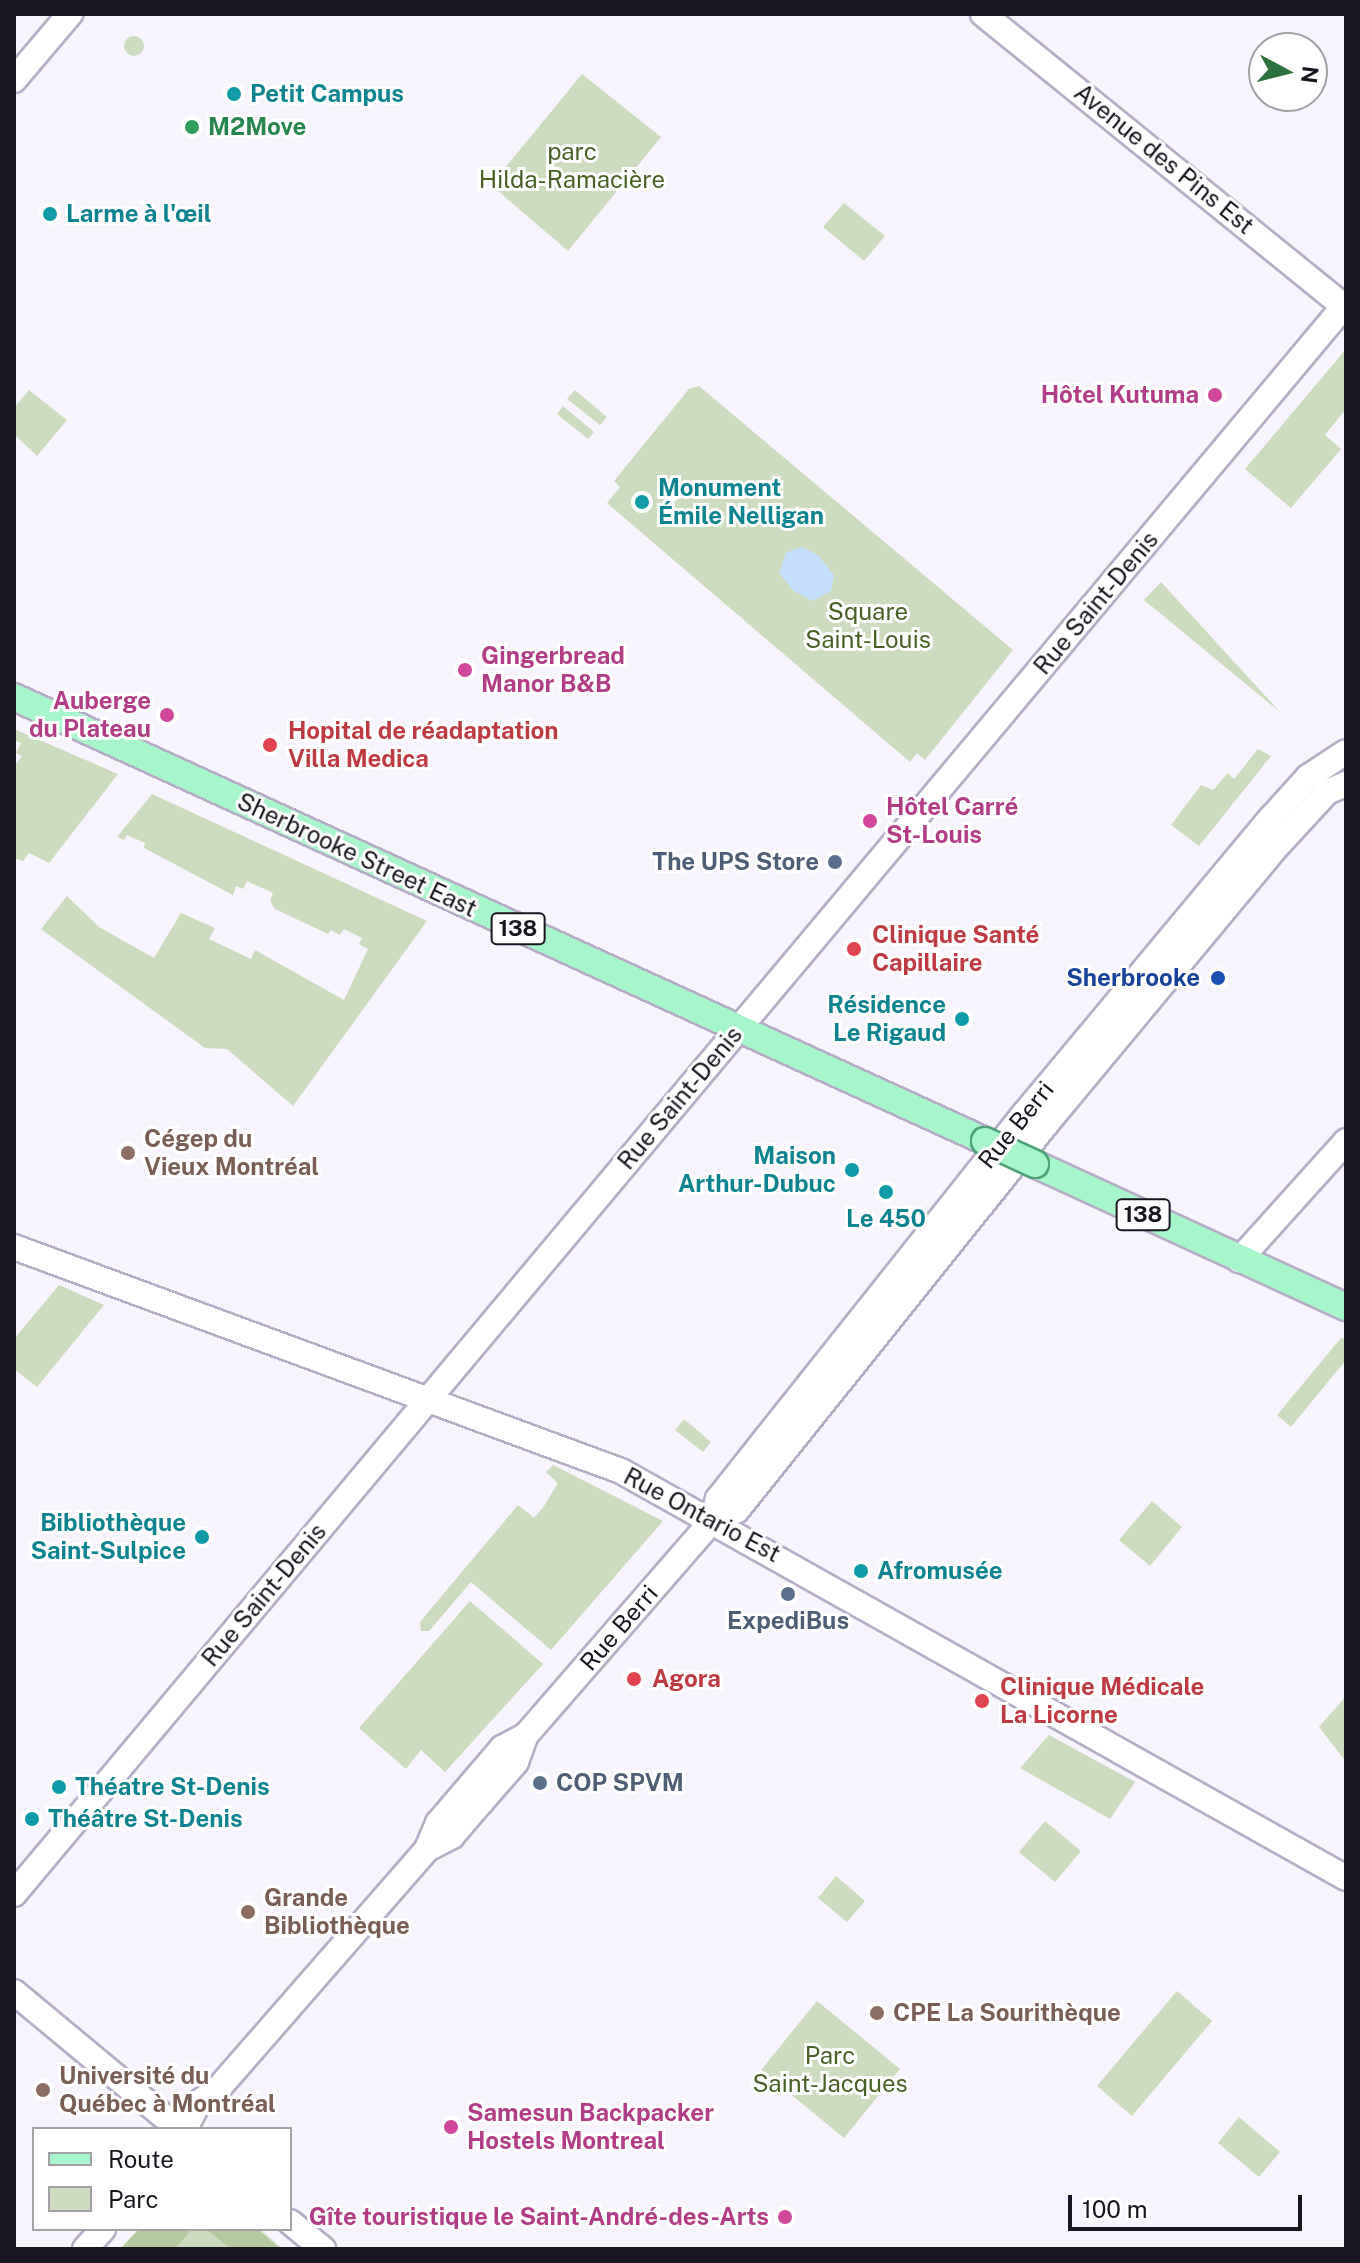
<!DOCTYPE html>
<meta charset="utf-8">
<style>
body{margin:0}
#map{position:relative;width:1360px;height:2263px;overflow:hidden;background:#f7f4fe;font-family:"Public Sans",sans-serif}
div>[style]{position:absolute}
.green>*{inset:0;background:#cddbbe}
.round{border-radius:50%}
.forest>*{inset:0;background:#b5c99f}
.water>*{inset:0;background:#c3dffc}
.roads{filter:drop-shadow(2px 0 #b6aec6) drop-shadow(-2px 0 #b6aec6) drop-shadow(0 2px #b6aec6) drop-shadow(0 -2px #b6aec6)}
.secondary>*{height:24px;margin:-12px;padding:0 12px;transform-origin:12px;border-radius:12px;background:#fff}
.primary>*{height:26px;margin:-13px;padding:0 13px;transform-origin:13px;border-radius:13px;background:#a7f5ca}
.bridges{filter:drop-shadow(2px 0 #4fa277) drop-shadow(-2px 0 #4fa277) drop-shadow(0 2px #4fa277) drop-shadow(0 -2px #4fa277)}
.primary-bridge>*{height:26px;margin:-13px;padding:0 13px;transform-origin:13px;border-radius:13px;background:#a7f5ca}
.dots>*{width:22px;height:22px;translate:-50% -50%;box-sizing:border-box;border:4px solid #fff;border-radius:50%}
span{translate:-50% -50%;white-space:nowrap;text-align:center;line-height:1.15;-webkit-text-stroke:6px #fff;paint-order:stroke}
.shield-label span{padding:2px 6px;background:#fff;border:2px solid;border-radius:6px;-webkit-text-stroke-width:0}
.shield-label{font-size:22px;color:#18151e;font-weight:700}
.culture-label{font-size:24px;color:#0d838f;font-weight:700}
.left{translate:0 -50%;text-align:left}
.right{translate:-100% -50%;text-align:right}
.leisure-label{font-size:24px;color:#27864d;font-weight:700}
.park-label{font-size:24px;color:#476125}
.street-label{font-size:24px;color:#18151e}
.hotel-label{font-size:24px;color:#b23c85;font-weight:700}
.health-label{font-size:24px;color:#be3a42;font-weight:700}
.service-label{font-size:24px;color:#4e5e75;font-weight:700}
.transit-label{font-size:24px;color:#164399;font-weight:700}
.education-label{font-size:24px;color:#785e54;font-weight:700}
.frame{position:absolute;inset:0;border:16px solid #18151e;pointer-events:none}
.legend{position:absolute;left:32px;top:2127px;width:260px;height:104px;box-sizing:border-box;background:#fff;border:2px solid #a3a1a5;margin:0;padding:10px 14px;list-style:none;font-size:24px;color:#18151e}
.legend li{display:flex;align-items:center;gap:16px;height:40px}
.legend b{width:40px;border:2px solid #a3a1a5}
.north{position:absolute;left:1248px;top:32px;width:80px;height:80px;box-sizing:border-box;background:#fff;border:2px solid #a3a1a5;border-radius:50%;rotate:97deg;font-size:22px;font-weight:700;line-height:32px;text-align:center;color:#18151e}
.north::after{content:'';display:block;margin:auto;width:28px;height:36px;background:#2c723e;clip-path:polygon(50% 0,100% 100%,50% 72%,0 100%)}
.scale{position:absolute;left:1068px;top:2195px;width:234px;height:36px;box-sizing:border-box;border:4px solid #18151e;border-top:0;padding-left:10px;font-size:24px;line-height:28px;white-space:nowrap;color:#18151e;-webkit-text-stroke:6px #fff;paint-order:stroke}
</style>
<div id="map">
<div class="green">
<i class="round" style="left:124px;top:36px;width:20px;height:20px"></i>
<i style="clip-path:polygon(582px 74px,661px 137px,568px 251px,491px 185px)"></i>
<i style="clip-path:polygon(844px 203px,885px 236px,864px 261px,823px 227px)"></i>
<i style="clip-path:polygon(1346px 349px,1346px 409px,1325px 435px,1341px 449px,1291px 508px,1245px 469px)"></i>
<i style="clip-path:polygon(699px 386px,1013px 650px,925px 760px,917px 753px,910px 762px,607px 503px,620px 487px,614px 481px,689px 389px)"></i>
<i style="clip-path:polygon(29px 390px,67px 420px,37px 456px,14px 434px,14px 408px)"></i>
<i style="clip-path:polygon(575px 390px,607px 417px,600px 425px,567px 399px)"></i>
<i style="clip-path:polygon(563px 406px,594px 432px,588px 439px,557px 414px)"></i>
<i style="clip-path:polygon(1161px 582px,1280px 712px,1144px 600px)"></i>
<i style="clip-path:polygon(14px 729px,118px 774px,49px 863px,29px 853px,23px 861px,14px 858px,14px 766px,22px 756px,16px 753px,21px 743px,14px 740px)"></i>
<i style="clip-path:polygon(1258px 749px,1271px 756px,1199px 846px,1171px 825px,1201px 785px,1213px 790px,1228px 773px,1234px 779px)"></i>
<i style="clip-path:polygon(152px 794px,427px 921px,293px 1106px,227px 1049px,205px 1048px,41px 929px,67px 896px,99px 927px,154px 958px,181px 913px,215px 928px,209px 939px,251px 959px,255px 950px,344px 1000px,368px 949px,359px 944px,362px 938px,344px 929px,340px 935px,331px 930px,328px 934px,275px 909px,270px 901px,273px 893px,247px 881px,243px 889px,236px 886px,233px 895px,144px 848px,145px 843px,127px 835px,124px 840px,117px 837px)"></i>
<i style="clip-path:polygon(59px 1285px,104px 1305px,37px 1387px,14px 1369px,14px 1339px)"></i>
<i style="clip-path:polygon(1341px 1338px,1346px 1339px,1346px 1360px,1291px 1427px,1277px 1415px)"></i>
<i style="clip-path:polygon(684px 1419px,711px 1442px,703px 1452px,675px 1430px)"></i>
<i style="clip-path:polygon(553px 1465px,663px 1521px,551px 1650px,471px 1582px,429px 1631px,421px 1631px,420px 1622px,518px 1505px,534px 1518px,544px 1506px,558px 1483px,546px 1472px)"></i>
<i style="clip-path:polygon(1152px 1501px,1182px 1527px,1150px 1566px,1119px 1540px)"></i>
<i style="clip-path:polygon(470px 1601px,543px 1664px,445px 1772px,421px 1750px,406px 1769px,359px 1728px)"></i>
<i style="clip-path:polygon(1346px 1696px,1346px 1762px,1319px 1727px)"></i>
<i style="clip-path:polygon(1049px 1735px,1135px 1782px,1110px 1819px,1020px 1768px)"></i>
<i style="clip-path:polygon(1045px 1821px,1081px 1851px,1055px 1882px,1019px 1852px)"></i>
<i style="clip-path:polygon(836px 1876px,865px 1901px,847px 1922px,818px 1898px)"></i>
<i style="clip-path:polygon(1177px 1991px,1212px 2021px,1132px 2116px,1097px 2086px)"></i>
<i style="clip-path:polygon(817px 2001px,900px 2069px,844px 2138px,761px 2070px)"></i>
<i style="clip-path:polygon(1239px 2117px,1280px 2152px,1259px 2177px,1218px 2143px)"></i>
<i style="clip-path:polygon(141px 2229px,259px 2229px,283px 2249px,124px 2249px)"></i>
</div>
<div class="forest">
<i style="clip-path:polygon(139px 2229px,192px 2229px,175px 2249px,120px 2249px)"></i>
<i style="clip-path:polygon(206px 2229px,257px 2229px,280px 2249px,231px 2249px)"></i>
</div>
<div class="water">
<i style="clip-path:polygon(801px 547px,818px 555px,834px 575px,831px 591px,812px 601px,794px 591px,779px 573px,786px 553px)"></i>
</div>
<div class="roads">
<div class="secondary">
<i style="left:983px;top:14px;width:464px;rotate:39deg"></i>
<i style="left:14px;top:80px;width:87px;rotate:-49.7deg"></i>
<i style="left:14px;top:1247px;width:647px;rotate:20.26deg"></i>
<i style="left:621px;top:1471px;width:831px;rotate:29.31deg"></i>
<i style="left:1239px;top:1260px;width:160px;rotate:-48deg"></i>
<i style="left:713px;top:1520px;width:26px;rotate:-23deg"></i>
<i style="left:737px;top:1510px;width:496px;rotate:-51.3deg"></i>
<i style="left:1047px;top:1123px;width:363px;rotate:-50.3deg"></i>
<i style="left:1279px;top:844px;width:71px;rotate:-47.3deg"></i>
<i style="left:1327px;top:792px;width:21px;rotate:-23deg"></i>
<i style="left:427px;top:1849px;width:28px;rotate:-27deg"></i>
<i style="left:452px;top:1836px;width:46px;rotate:-49.4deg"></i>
<i style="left:482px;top:1801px;width:52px;rotate:-48.9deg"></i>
<i style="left:516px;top:1762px;width:29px;rotate:-70deg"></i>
<i style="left:14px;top:1894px;width:2074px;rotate:-50.05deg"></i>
<i style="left:14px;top:1992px;width:214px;rotate:39.7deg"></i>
<i style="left:185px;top:2129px;width:29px;rotate:-63deg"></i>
<i style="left:198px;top:2103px;width:23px;rotate:-34deg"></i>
<i style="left:217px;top:2090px;width:320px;rotate:-48.9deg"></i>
<i style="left:427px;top:1849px;width:28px;rotate:-67deg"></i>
<i style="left:438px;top:1823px;width:99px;rotate:-49.5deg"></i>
<i style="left:502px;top:1748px;width:27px;rotate:-28deg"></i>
<i style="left:526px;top:1735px;width:285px;rotate:-49deg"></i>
<i style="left:713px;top:1520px;width:22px;rotate:-77deg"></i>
<i style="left:718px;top:1499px;width:79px;rotate:-51.7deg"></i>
<i style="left:767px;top:1437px;width:414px;rotate:-51.5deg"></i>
<i style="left:1025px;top:1113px;width:384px;rotate:-50.2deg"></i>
<i style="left:1271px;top:818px;width:55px;rotate:-47.9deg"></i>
<i style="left:1308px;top:777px;width:45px;rotate:-33.3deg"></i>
<i style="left:290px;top:2222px;width:43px;rotate:39.3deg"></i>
<i style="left:85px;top:2249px;width:27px;rotate:-48deg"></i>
</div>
<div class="primary">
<i style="left:14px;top:697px;width:1068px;rotate:24.57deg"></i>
<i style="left:1035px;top:1164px;width:342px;rotate:24.7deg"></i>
</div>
</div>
<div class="bridges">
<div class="primary-bridge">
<i style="left:985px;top:1141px;width:55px;rotate:24.7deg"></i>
</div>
</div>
<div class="dots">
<i style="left:234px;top:94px;background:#0f9aa8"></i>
<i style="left:192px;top:127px;background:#2e9e5b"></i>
<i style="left:50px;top:214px;background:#0f9aa8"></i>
<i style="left:1215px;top:395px;background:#d1479c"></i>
<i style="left:642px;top:502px;background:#0f9aa8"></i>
<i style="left:465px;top:670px;background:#d1479c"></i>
<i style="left:167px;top:715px;background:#d1479c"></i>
<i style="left:270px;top:745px;background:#e0444e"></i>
<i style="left:870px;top:821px;background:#d1479c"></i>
<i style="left:835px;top:862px;background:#5c6f8a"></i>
<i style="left:854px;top:949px;background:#e0444e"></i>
<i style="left:1218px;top:978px;background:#1a4fb4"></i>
<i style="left:962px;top:1019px;background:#0f9aa8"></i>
<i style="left:128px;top:1153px;background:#8d6e63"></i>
<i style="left:852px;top:1170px;background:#0f9aa8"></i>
<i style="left:886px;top:1192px;background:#0f9aa8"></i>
<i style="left:202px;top:1537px;background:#0f9aa8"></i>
<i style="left:861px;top:1571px;background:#0f9aa8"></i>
<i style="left:788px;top:1594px;background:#5c6f8a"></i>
<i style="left:634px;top:1679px;background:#e0444e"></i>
<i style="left:982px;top:1701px;background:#e0444e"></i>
<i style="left:540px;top:1783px;background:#5c6f8a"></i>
<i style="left:59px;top:1787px;background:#0f9aa8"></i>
<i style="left:32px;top:1819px;background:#0f9aa8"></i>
<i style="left:248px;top:1912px;background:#8d6e63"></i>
<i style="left:877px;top:2013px;background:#8d6e63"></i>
<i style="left:43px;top:2090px;background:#8d6e63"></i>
<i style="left:451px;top:2127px;background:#d1479c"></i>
<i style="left:785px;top:2217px;background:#d1479c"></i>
</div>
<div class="shield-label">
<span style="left:518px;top:929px">138</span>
<span style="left:1143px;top:1215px">138</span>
</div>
<div class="culture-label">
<span class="left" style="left:250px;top:94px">Petit Campus</span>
<span class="left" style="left:66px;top:214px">Larme à l'œil</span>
<span class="left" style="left:658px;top:502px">Monument<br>Émile Nelligan</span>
<span class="right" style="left:946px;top:1019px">Résidence<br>Le Rigaud</span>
<span class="right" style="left:836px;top:1170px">Maison<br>Arthur-Dubuc</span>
<span style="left:886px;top:1219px">Le 450</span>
<span class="right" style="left:186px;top:1537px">Bibliothèque<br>Saint-Sulpice</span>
<span class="left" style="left:877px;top:1571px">Afromusée</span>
<span class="left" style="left:75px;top:1787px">Théatre St-Denis</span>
<span class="left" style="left:48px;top:1819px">Théâtre St-Denis</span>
</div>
<div class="leisure-label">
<span class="left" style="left:208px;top:127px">M2Move</span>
</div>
<div class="park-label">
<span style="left:572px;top:166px">parc<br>Hilda-Ramacière</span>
<span style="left:868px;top:626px">Square<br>Saint-Louis</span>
<span style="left:830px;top:2070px">Parc<br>Saint-Jacques</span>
</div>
<div class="street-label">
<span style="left:1164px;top:159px;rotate:39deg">Avenue des Pins Est</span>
<span style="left:1096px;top:603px;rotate:-50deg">Rue Saint-Denis</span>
<span style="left:357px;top:855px;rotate:25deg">Sherbrooke Street East</span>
<span style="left:680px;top:1098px;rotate:-50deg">Rue Saint-Denis</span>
<span style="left:1016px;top:1125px;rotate:-51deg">Rue Berri</span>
<span style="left:702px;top:1515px;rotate:28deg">Rue Ontario Est</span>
<span style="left:264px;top:1595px;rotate:-50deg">Rue Saint-Denis</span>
<span style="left:619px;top:1628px;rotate:-49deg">Rue Berri</span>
</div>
<div class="hotel-label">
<span class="right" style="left:1199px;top:395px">Hôtel Kutuma</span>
<span class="left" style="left:481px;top:670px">Gingerbread<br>Manor B&amp;B</span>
<span class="right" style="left:151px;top:715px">Auberge<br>du Plateau</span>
<span class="left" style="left:886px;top:821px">Hôtel Carré<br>St-Louis</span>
<span class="left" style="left:467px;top:2127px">Samesun Backpacker<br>Hostels Montreal</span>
<span class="right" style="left:769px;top:2217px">Gîte touristique le Saint-André-des-Arts</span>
</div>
<div class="health-label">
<span class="left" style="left:288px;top:745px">Hopital de réadaptation<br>Villa Medica</span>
<span class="left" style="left:872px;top:949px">Clinique Santé<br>Capillaire</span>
<span class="left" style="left:652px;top:1679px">Agora</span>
<span class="left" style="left:1000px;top:1701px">Clinique Médicale<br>La Licorne</span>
</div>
<div class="service-label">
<span class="right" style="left:819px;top:862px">The UPS Store</span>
<span style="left:788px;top:1621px">ExpediBus</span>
<span class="left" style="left:556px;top:1783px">COP SPVM</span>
</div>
<div class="transit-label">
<span class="right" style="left:1200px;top:978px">Sherbrooke</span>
</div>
<div class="education-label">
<span class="left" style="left:144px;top:1153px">Cégep du<br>Vieux Montréal</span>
<span class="left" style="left:264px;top:1912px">Grande<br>Bibliothèque</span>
<span class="left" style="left:893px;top:2013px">CPE La Sourithèque</span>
<span class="left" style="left:59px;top:2090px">Université du<br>Québec à Montréal</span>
</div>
<div class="frame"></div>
<ul class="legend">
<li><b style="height:10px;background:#a7f5ca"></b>Route</li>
<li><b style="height:22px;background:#cddbbe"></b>Parc</li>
</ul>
<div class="north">N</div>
<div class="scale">100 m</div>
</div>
